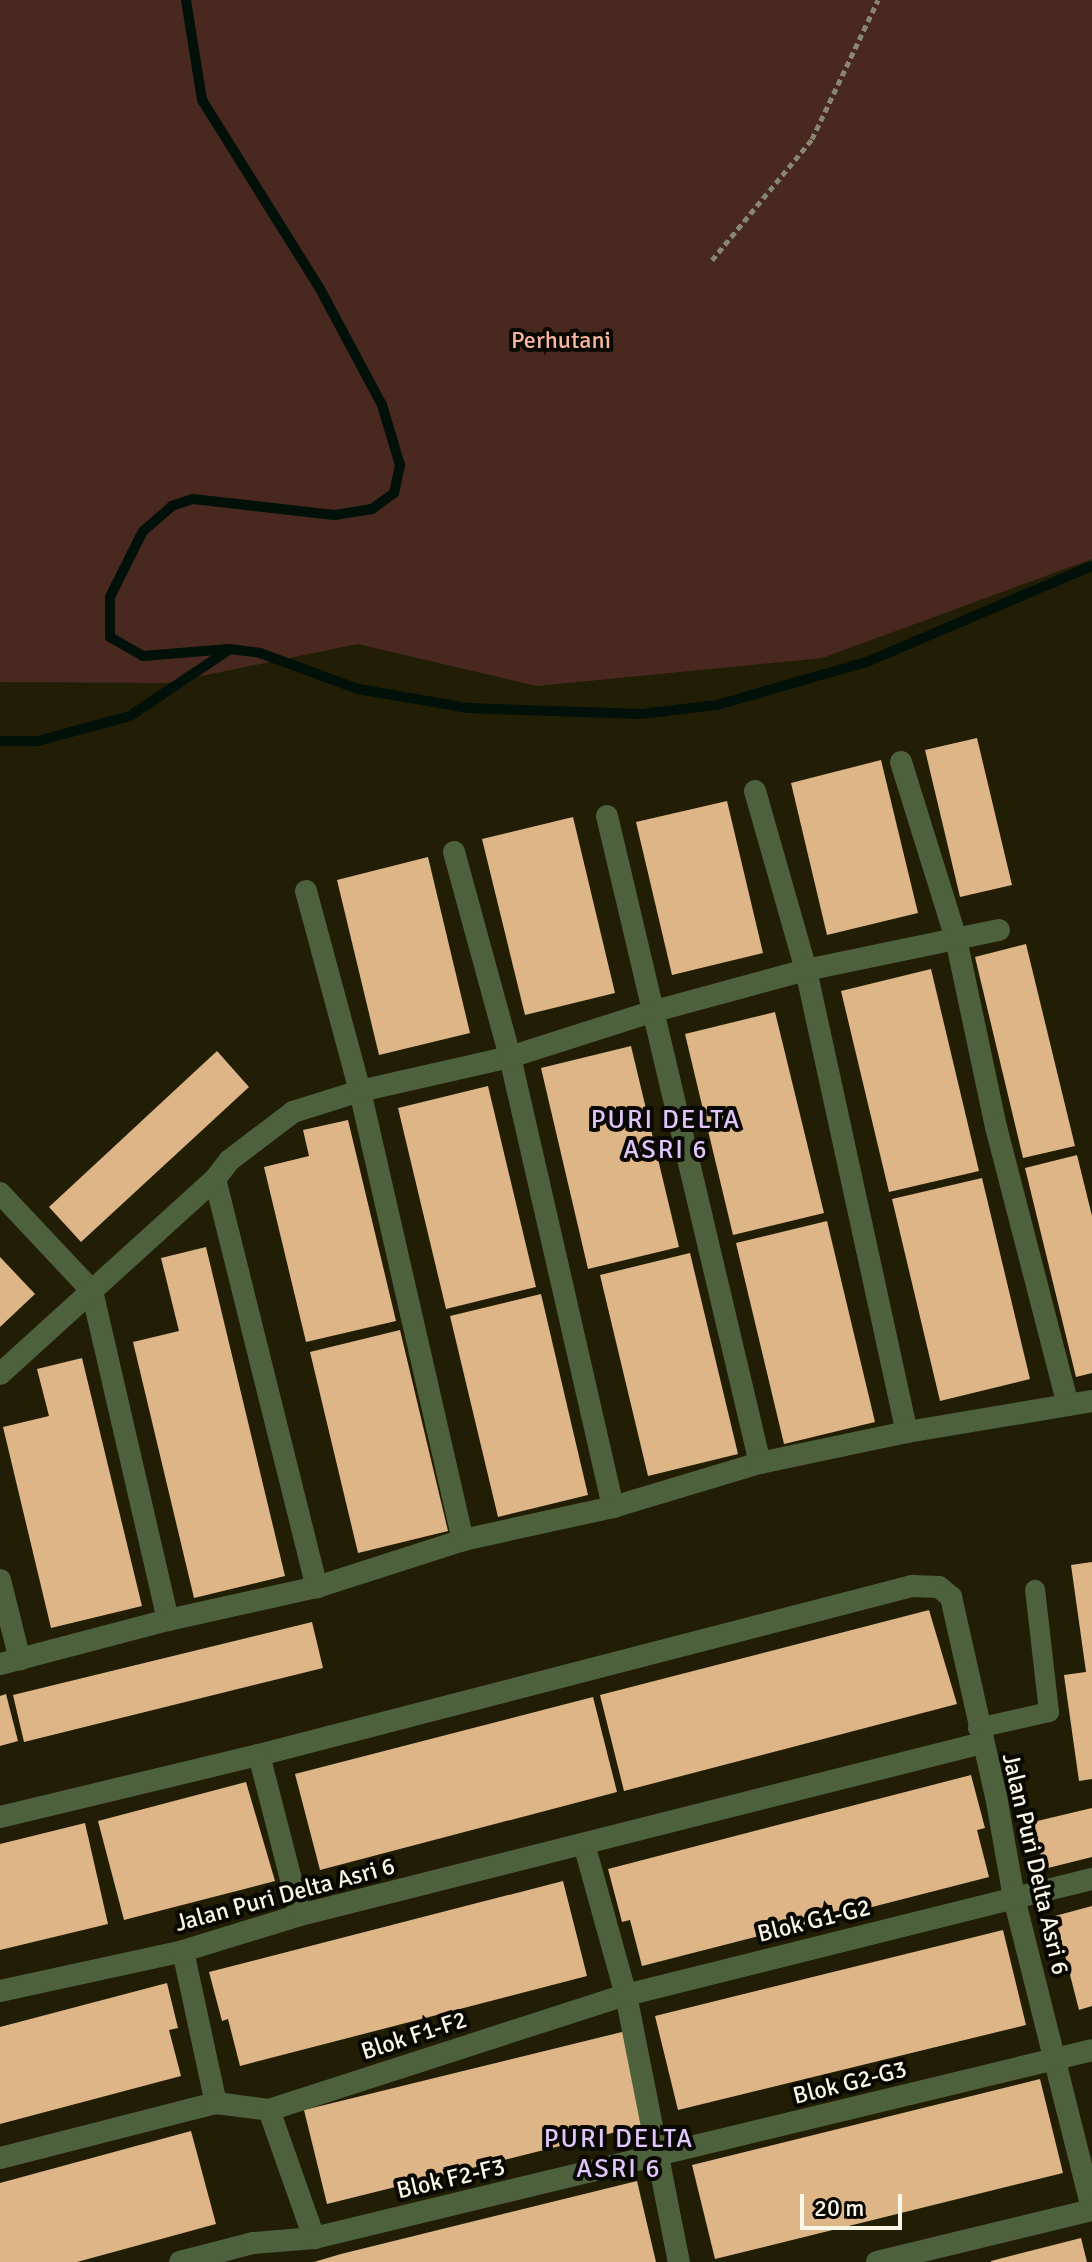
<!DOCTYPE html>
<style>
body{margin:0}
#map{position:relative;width:1092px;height:2262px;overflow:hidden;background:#221e05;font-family:Signika,sans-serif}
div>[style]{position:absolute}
.green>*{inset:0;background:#49291f}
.stream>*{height:10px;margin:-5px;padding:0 5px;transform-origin:5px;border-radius:5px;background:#011008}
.building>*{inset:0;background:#ddb587}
.path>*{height:5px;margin-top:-2.5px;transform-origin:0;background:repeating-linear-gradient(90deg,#888570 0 6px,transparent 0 10px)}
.service>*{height:20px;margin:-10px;padding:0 10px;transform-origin:10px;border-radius:10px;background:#4d613d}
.minor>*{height:22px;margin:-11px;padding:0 11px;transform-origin:11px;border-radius:11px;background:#4d613d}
span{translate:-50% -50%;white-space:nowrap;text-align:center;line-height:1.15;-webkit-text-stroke:8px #0a0802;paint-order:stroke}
.park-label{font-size:24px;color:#f8b59f}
.street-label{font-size:24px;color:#f8f6e6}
.neighbourhood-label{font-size:26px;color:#e0c6fd;letter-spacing:2px}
.scale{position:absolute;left:800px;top:2194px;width:102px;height:36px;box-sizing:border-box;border:4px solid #f8f6e6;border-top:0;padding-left:10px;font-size:24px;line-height:28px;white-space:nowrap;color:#f8f6e6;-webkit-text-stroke:6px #0a0802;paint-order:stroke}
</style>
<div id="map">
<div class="green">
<i style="clip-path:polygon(0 0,1092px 0,1092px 559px,822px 658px,537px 686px,358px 644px,167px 683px,0 682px)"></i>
</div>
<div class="stream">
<i style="left:186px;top:0;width:101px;rotate:80.9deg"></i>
<i style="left:202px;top:100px;width:221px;rotate:58deg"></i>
<i style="left:319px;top:287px;width:134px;rotate:61.9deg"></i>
<i style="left:382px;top:405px;width:63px;rotate:73.3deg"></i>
<i style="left:400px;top:465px;width:29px;rotate:102deg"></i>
<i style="left:394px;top:493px;width:27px;rotate:144deg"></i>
<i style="left:372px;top:509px;width:38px;rotate:171deg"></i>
<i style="left:334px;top:515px;width:142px;rotate:-173.5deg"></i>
<i style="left:193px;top:499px;width:22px;rotate:162deg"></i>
<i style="left:172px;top:506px;width:38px;rotate:139deg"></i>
<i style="left:143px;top:531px;width:74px;rotate:116.6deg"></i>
<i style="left:110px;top:597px;width:40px;rotate:90deg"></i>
<i style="left:110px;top:637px;width:38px;rotate:30deg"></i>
<i style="left:143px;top:656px;width:86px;rotate:-4.7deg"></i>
<i style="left:229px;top:649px;width:31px;rotate:7deg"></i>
<i style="left:260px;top:653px;width:104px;rotate:20.2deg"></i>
<i style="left:358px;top:689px;width:112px;rotate:9.8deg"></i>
<i style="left:468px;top:708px;width:173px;rotate:2deg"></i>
<i style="left:641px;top:714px;width:77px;rotate:-6.8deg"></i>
<i style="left:717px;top:705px;width:158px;rotate:-16.1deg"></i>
<i style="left:869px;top:661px;width:242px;rotate:-23.1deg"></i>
<i style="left:0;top:741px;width:38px"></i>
<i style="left:38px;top:741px;width:95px;rotate:-15.2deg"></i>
<i style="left:130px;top:716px;width:117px;rotate:-33.8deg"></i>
</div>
<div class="building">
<i style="clip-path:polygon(977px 738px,1012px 885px,960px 897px,925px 750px)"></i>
<i style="clip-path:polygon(881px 760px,918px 913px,827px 935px,791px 783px)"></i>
<i style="clip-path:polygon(727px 801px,763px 953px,672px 975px,636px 822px)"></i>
<i style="clip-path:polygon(573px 817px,615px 993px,525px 1015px,482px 839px)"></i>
<i style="clip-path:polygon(428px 857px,470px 1033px,379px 1055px,337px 880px)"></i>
<i style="clip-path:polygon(1026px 944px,1075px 1146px,1023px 1158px,975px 957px)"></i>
<i style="clip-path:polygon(931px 969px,979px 1171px,889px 1192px,841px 991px)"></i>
<i style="clip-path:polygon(775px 1012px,824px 1213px,733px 1235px,685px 1034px)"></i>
<i style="clip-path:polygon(631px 1046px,679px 1247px,588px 1269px,541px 1068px)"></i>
<i style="clip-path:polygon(217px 1051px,249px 1087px,81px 1242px,49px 1207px)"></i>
<i style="clip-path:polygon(488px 1086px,536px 1287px,446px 1309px,398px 1108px)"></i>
<i style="clip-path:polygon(348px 1120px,396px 1321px,306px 1342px,264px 1167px,309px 1156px,303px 1130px)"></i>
<i style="clip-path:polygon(1077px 1155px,1092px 1216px,1092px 1373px,1076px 1377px,1025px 1168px)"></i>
<i style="clip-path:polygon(982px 1178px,1030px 1379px,940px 1401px,892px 1199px)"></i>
<i style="clip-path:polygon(827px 1221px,875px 1422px,784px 1444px,736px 1243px)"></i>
<i style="clip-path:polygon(206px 1247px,285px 1576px,194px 1598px,133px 1342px,179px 1331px,161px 1258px)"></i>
<i style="clip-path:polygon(690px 1253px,738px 1454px,648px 1476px,600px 1275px)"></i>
<i style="clip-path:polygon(0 1257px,35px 1294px,0 1327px)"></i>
<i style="clip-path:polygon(541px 1294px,588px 1495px,498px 1517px,450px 1316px)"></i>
<i style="clip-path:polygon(400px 1330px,448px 1531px,358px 1553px,310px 1352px)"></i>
<i style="clip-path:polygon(82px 1358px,142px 1606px,51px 1628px,3px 1427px,49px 1416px,37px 1369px)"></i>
<i style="clip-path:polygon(1092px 1562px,1092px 1779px,1079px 1781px,1064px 1675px,1086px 1672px,1071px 1565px)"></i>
<i style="clip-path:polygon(929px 1610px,957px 1704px,624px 1791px,600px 1695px)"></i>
<i style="clip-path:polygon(312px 1622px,323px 1668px,24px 1742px,13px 1695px)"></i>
<i style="clip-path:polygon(6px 1694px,18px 1741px,0 1746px,0 1696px)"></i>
<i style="clip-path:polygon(593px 1697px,617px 1792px,320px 1870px,295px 1774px)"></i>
<i style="clip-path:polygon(971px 1775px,985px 1828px,977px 1830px,989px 1877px,642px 1966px,630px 1920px,622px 1922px,608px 1869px)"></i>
<i style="clip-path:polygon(246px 1782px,275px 1881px,124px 1920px,98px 1821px)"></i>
<i style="clip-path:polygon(1092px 1808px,1092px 1857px,1044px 1869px,1033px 1822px)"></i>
<i style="clip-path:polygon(85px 1823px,108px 1924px,0 1950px,0 1844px)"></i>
<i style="clip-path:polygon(563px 1881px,587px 1976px,240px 2066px,228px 2019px,222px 2021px,209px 1972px)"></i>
<i style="clip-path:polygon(1092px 1906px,1092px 2006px,1079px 2010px,1055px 1916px)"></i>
<i style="clip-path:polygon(1003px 1930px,1026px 2025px,678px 2110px,655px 2016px)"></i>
<i style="clip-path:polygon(167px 1983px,178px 2028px,169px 2030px,181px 2076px,0 2124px,0 2027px)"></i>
<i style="clip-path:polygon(626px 2031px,648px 2124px,327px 2204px,304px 2110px)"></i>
<i style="clip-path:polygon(1040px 2079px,1063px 2173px,715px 2259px,692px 2165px)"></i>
<i style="clip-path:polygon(191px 2131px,216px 2224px,77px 2262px,0 2262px,0 2183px)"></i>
<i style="clip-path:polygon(637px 2181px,656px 2262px,314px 2262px,341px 2254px)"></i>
<i style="clip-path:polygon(1081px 2238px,1087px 2262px,991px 2262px,991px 2261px)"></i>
</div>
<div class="path">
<i style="left:712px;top:260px;width:157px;rotate:-50.4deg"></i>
<i style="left:812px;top:139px;width:154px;rotate:-64.6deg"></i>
</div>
<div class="service">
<i style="left:978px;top:1728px;width:73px;rotate:-12.7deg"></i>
<i style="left:1049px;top:1712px;width:123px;rotate:-96.5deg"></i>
</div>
<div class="minor">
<i style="left:901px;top:762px;width:185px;rotate:72.7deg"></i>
<i style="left:956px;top:939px;width:192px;rotate:78deg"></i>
<i style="left:996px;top:1127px;width:287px;rotate:75.5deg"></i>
<i style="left:755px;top:791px;width:186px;rotate:74.1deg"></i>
<i style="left:806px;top:970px;width:473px;rotate:77.7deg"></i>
<i style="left:607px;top:816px;width:665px;rotate:76.7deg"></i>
<i style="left:454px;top:852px;width:213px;rotate:74.7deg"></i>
<i style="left:510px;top:1057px;width:462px;rotate:77.1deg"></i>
<i style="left:306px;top:891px;width:207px;rotate:74.9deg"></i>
<i style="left:360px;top:1091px;width:461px;rotate:77.1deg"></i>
<i style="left:215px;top:1179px;width:421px;rotate:76deg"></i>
<i style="left:0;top:1193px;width:134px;rotate:46.8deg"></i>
<i style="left:92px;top:1291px;width:338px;rotate:77deg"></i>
<i style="left:0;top:1374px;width:290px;rotate:-42.2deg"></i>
<i style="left:215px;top:1179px;width:24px;rotate:-52deg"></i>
<i style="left:230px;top:1160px;width:79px;rotate:-37.3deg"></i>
<i style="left:293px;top:1112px;width:70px;rotate:-17.4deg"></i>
<i style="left:360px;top:1091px;width:154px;rotate:-12.8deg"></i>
<i style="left:510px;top:1057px;width:148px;rotate:-17.7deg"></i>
<i style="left:651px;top:1012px;width:161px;rotate:-15.2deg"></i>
<i style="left:806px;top:970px;width:197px;rotate:-11.7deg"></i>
<i style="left:0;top:1580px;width:82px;rotate:76deg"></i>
<i style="left:0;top:1664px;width:174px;rotate:-14.7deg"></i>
<i style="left:168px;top:1620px;width:153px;rotate:-12.5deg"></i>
<i style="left:317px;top:1587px;width:153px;rotate:-17.8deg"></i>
<i style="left:463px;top:1540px;width:154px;rotate:-12.4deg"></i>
<i style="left:613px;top:1507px;width:153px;rotate:-16.7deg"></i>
<i style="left:760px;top:1463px;width:150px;rotate:-11.9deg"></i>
<i style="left:907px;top:1432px;width:188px;rotate:-9.5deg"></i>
<i style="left:259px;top:1755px;width:675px;rotate:-14.51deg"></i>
<i style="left:912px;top:1586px;width:27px;rotate:2deg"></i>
<i style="left:939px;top:1587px;width:16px;rotate:40deg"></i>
<i style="left:951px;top:1597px;width:204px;rotate:77.3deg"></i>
<i style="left:996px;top:1796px;width:104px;rotate:80deg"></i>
<i style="left:1014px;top:1898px;width:320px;rotate:75.9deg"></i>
<i style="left:0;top:1817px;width:266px;rotate:-13.5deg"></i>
<i style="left:259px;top:1755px;width:165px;rotate:75.6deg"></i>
<i style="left:584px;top:1844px;width:157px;rotate:74.5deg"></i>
<i style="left:626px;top:1995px;width:272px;rotate:78.8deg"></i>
<i style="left:183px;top:1951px;width:156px;rotate:77.8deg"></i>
<i style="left:0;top:1991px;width:187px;rotate:-12.3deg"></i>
<i style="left:183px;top:1951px;width:122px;rotate:-17.1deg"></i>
<i style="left:300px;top:1915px;width:703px;rotate:-14.15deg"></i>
<i style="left:269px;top:2110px;width:136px;rotate:70.6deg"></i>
<i style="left:0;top:2158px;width:223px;rotate:-14.3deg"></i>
<i style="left:216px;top:2103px;width:53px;rotate:7.5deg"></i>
<i style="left:269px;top:2110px;width:375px;rotate:-17.9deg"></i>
<i style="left:626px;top:1995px;width:480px;rotate:-14deg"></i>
<i style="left:180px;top:2262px;width:75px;rotate:-14.6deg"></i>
<i style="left:253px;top:2243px;width:61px;rotate:-4.7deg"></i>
<i style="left:314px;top:2238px;width:800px;rotate:-13.58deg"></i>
<i style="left:877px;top:2262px;width:221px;rotate:-13.6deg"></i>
</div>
<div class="park-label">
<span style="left:561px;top:341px">Perhutani</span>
</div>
<div class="street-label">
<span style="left:1035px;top:1864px;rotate:77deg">Jalan Puri Delta Asri 6</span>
<span style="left:285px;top:1895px;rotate:-15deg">Jalan Puri Delta Asri 6</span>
<span style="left:814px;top:1921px;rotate:-14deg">Blok G1-G2</span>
<span style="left:414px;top:2036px;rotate:-18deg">Blok F1-F2</span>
<span style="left:850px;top:2083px;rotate:-14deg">Blok G2-G3</span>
<span style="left:451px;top:2179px;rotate:-13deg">Blok F2-F3</span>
</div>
<div class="neighbourhood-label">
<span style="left:666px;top:1136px">PURI DELTA<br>ASRI 6</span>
<span style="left:619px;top:2155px">PURI DELTA<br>ASRI 6</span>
</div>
<div class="scale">20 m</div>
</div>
